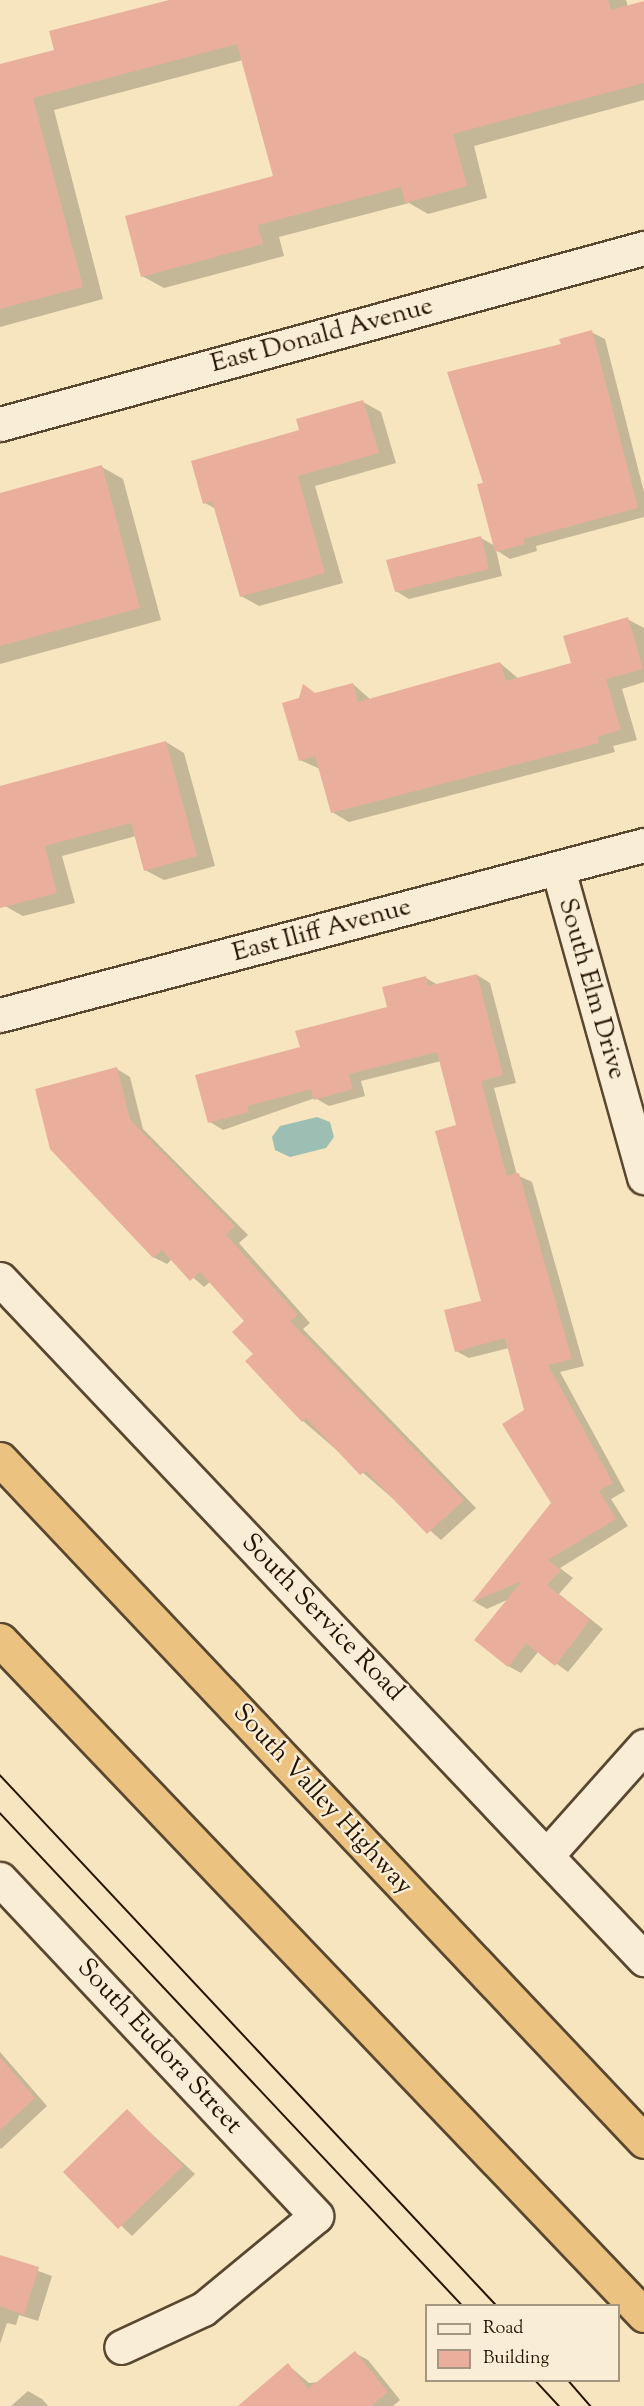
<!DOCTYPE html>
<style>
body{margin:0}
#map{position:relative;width:644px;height:2406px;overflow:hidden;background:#f6e5be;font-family:"Sorts Mill Goudy",serif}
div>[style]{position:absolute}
.water>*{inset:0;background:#9dbfb3}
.shadow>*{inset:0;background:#0003}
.building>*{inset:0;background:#e9af9c}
.roads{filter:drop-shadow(2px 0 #594730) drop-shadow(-2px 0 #594730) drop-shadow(0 2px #594730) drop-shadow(0 -2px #594730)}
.street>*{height:33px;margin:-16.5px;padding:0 16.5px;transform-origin:16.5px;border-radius:16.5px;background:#f9eed5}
.secondary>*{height:33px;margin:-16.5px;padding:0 16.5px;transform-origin:16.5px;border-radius:16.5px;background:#f9eed5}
.highway>*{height:33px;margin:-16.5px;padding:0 16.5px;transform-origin:16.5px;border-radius:16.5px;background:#ebc27f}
.tram>*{height:1.5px;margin:-0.75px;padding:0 0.75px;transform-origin:0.75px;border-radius:0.75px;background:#251200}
span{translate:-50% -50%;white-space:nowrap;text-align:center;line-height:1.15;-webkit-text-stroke:5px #f9eed5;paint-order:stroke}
.street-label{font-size:26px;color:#251200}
.legend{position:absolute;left:425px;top:2304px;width:195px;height:78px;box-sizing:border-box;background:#f9eed5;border:2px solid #a49680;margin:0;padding:8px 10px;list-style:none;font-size:18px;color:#251200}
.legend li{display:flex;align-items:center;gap:12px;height:30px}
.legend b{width:30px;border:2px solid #a49680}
</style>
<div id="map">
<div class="water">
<i style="clip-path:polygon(317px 1117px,330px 1122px,334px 1137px,326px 1148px,290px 1157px,275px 1150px,272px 1137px,280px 1126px)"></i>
</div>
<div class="shadow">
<i style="clip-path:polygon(174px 0,626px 0,628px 7px,644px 3px,644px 100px,474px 146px,487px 198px,428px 214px,409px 203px,279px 237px,284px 256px,164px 288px,142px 276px,275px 177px,243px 60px,54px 110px,103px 299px,0 327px,0 66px,56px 51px)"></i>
<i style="clip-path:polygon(591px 332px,605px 339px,644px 492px,644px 517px,536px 546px,537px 551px,510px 559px,496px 550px,502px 576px,409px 599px,396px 591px,481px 538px,495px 546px,484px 484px,563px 346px)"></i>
<i style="clip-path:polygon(363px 402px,381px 412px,396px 463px,315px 486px,343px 583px,259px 606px,241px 596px,216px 509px,205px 503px,301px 431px)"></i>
<i style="clip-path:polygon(102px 467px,123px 479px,161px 620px,0 664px,0 495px)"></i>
<i style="clip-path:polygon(627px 619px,644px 628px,644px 682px,622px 689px,637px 740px,613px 746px,615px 752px,349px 822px,332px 812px,320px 769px,300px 760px,316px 694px,353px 684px,371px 700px,500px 663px,519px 679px,573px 664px)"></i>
<i style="clip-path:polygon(166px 742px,184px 753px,215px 866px,164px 880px,145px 870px,136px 836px,62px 856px,75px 903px,23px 916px,5px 906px,0 787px)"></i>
<i style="clip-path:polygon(477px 975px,490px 983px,516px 1083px,494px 1088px,517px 1175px,532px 1182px,584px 1366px,560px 1372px,625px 1491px,611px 1499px,628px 1526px,560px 1568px,573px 1578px,559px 1594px,603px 1629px,568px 1672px,539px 1651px,521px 1673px,508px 1666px,509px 1599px,487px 1609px,475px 1602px,552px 1503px,509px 1348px,469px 1358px,456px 1351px,483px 1302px,458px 1126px,441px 1061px,361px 1081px,365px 1096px,329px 1106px,315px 1098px,223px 1130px,210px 1122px,301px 1048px,389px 1008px,426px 978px,438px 985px)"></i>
<i style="clip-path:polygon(117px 1069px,130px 1077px,143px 1129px,248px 1235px,239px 1243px,310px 1323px,303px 1329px,476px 1508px,441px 1540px,303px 1421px,248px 1361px,255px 1354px,246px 1321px,210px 1282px,204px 1287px,172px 1259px,167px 1264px,153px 1257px)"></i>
<i style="clip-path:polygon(0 2052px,47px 2106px,1px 2149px,0 2148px)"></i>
<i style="clip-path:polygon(127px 2111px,195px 2174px,132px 2236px,65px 2172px)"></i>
<i style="clip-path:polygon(0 2257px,52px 2276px,38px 2321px,19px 2315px,16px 2325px,7px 2323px,0 2344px)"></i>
<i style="clip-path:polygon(355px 2353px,368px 2360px,400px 2400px,393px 2406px,256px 2406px,288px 2365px,309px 2383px,319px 2382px)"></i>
<i style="clip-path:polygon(28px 2391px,42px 2399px,48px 2406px,11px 2406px)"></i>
</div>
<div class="building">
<i style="clip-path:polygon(169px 0,608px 0,611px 10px,644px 1px,644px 83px,453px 134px,467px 186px,405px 203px,401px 187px,258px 225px,263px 244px,141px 277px,125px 216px,273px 176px,237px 44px,33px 98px,83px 287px,0 309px,0 64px,54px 50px,49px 31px)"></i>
<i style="clip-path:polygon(592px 330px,638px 508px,523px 539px,525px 544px,495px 552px,477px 484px,483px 483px,447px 372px,561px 344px,559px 339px)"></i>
<i style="clip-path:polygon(363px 400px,379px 453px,298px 476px,325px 573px,240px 597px,212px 501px,203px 504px,191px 461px,299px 430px,296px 419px)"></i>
<i style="clip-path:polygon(102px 465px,140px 608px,0 646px,0 493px)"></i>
<i style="clip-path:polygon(481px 536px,489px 569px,395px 592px,386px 560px)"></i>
<i style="clip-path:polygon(628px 617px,643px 669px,606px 679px,621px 730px,597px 737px,599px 743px,331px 813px,315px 756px,299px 761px,282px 703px,299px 698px,303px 684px,315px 693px,353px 683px,358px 702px,500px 662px,506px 681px,571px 663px,563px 636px)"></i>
<i style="clip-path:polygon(166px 741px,197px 856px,144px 871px,131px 823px,45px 846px,57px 893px,0 908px,0 786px)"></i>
<i style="clip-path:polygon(477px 974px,503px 1075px,481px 1081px,507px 1176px,519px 1173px,572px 1359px,548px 1365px,613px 1483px,599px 1491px,616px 1519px,548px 1560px,561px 1570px,547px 1585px,590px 1620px,555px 1666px,526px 1643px,508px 1667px,474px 1640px,522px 1581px,472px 1602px,551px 1503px,502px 1424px,524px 1410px,505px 1338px,455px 1352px,444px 1310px,481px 1301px,435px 1131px,456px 1125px,437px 1052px,349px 1074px,353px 1089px,314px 1100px,311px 1089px,247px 1106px,249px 1112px,208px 1123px,195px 1075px,300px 1047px,295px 1031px,387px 1007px,382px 987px,426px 976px,428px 986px)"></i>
<i style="clip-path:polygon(117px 1067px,130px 1120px,235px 1226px,226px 1235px,298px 1315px,290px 1321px,464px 1500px,427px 1534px,366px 1471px,360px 1475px,306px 1418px,302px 1422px,245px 1361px,253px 1354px,232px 1332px,244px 1321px,200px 1272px,190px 1281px,162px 1250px,153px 1258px,50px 1149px,35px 1089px)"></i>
<i style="clip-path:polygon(0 2057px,35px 2098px,0 2130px)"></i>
<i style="clip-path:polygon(127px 2109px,183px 2166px,118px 2229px,63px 2172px)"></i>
<i style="clip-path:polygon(0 2255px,39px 2267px,24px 2315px,0 2306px)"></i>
<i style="clip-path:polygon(355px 2351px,388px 2392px,371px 2406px,238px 2406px,288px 2363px,308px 2389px)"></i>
</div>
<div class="roads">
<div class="street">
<i style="left:0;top:424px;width:668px;rotate:-15.29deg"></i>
<i style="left:558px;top:869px;width:320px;rotate:74.4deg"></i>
<i style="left:0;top:1015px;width:666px;rotate:-14.79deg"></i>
<i style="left:547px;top:1855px;width:146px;rotate:-48.3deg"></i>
<i style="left:0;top:1879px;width:462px;rotate:46.8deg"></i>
<i style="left:316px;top:2216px;width:146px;rotate:140.5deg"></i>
<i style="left:203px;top:2309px;width:90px;rotate:155.1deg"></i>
</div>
<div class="secondary">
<i style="left:0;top:1279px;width:937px;rotate:46.56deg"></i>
</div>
<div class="highway">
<i style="left:0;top:1459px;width:938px;rotate:46.64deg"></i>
<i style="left:0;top:1640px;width:933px;rotate:46.35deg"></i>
</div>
</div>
<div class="tram">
<i style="left:0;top:1775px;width:727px;rotate:46.89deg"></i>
<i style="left:0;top:1813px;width:676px;rotate:46.8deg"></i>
<i style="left:535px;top:2380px;width:35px;rotate:47deg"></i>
<i style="left:568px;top:2380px;width:35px;rotate:49deg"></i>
</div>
<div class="street-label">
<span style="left:322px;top:336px;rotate:-15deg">East Donald Avenue</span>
<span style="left:322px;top:931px;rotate:-15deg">East Iliff Avenue</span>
<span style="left:591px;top:989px;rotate:74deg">South Elm Drive</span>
<span style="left:322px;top:1618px;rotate:46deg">South Service Road</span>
<span style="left:322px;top:1800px;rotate:47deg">South Valley Highway</span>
<span style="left:159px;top:2047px;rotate:47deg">South Eudora Street</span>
</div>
<ul class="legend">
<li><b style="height:8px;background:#f9eed5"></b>Road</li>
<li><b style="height:16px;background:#e9af9c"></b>Building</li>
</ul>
</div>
